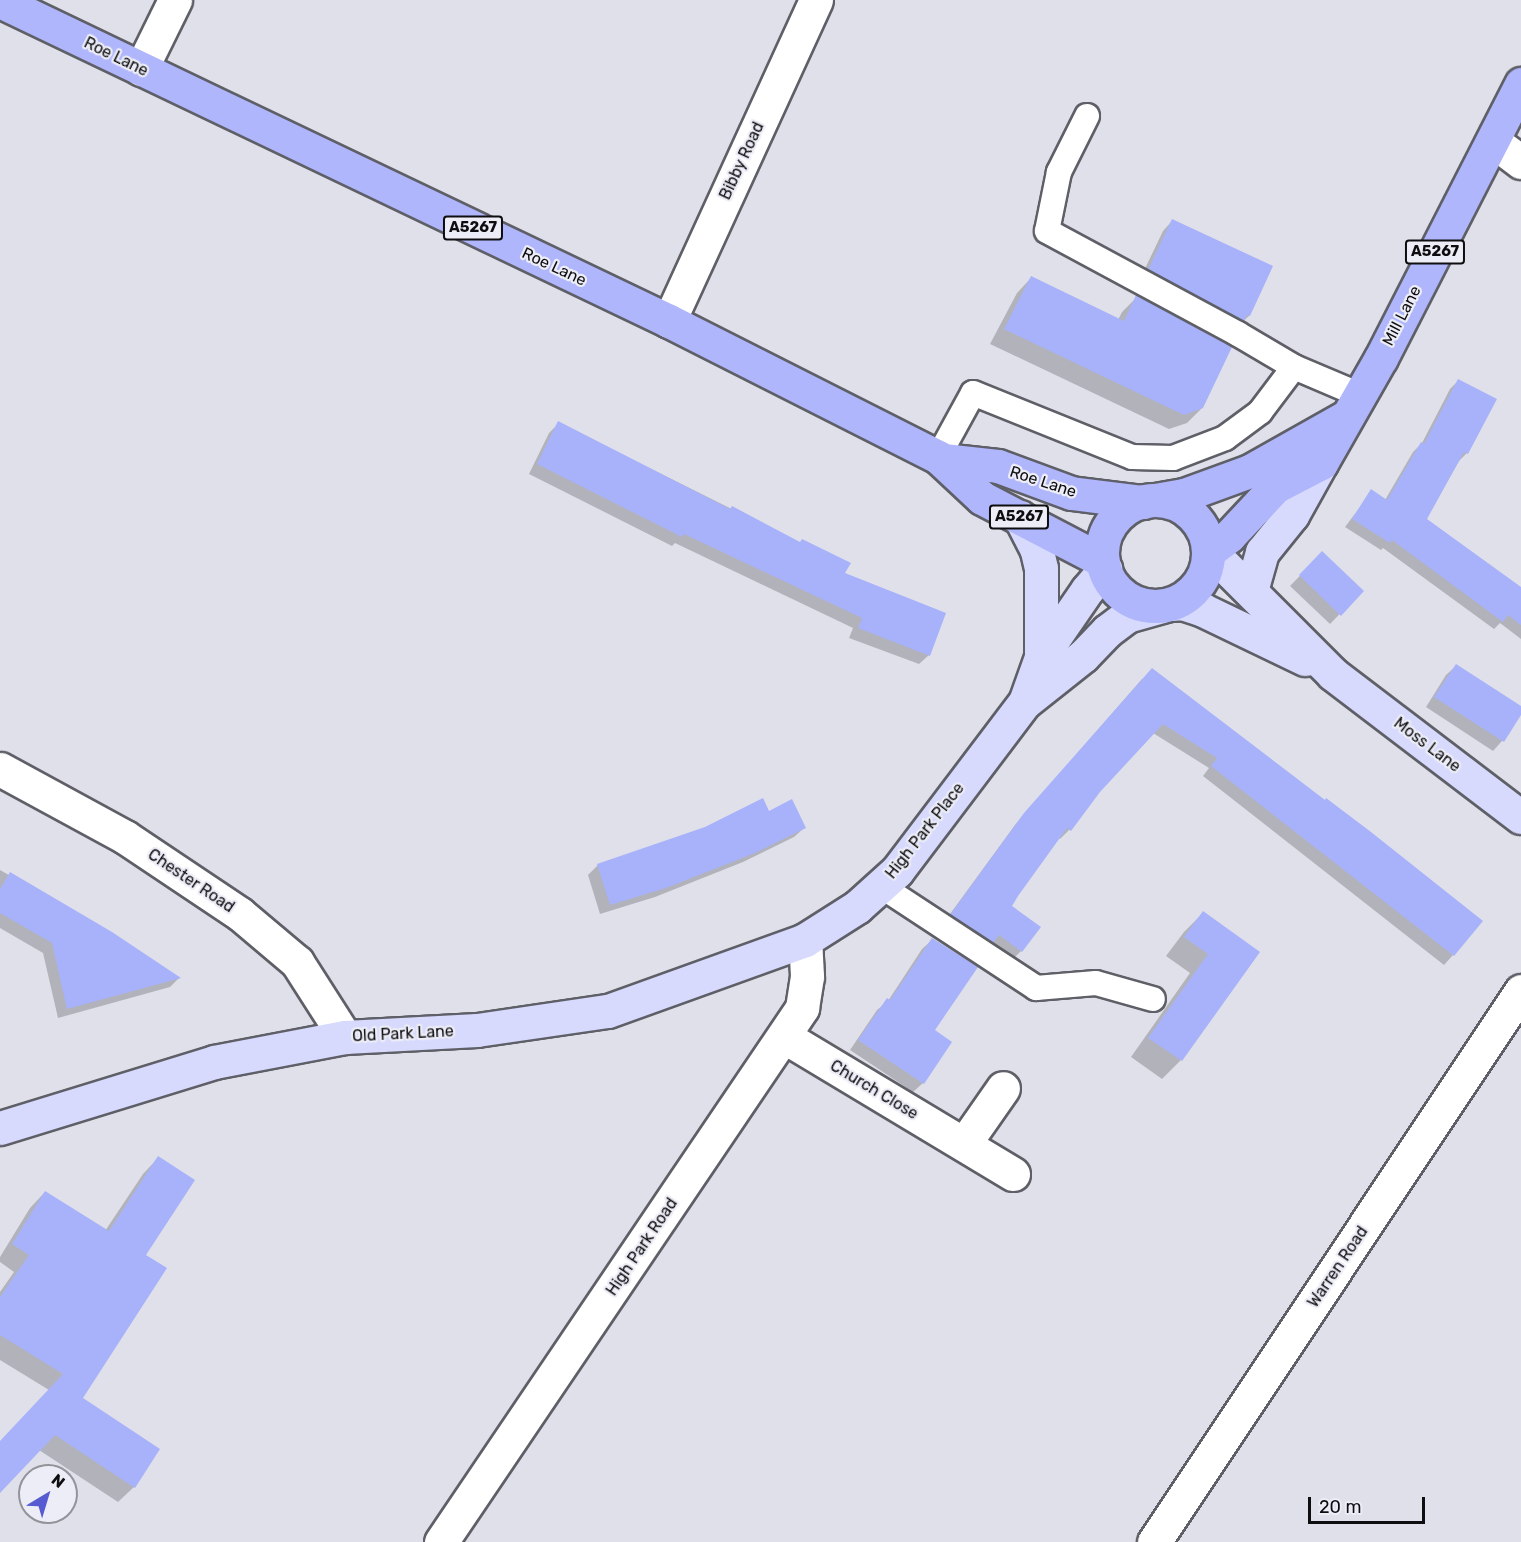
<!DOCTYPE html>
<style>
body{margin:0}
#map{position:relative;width:1521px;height:1542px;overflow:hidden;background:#dfe0e9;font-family:Rubik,sans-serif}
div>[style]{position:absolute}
.shadow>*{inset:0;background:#0003}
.building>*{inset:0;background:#a7b2fa}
.roads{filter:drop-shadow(2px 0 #5e5f67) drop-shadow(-2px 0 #5e5f67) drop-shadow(0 2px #5e5f67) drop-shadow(0 -2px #5e5f67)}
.lane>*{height:24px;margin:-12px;padding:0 12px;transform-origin:12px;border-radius:12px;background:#fff}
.street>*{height:33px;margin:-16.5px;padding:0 16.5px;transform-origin:16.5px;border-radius:16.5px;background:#fff}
.secondary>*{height:33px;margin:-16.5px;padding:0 16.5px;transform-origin:16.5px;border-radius:16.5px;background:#d7dafd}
.primary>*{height:33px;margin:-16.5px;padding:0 16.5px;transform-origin:16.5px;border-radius:16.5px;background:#afb6fb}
.primary>.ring{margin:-16.5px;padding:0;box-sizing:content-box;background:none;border:33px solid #afb6fb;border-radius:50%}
span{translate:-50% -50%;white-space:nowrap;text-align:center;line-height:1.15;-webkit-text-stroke:4.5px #ecedf6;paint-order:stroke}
.shield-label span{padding:2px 4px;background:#ecedf6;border:2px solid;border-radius:4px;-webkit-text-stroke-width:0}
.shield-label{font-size:15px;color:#0e0e11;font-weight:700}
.street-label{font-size:16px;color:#0e0e11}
.north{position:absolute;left:18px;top:1464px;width:60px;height:60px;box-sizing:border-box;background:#ecedf6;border:2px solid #93949a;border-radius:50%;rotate:38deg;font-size:16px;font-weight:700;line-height:24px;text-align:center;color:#0e0e11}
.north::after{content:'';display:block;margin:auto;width:21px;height:27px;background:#575bd2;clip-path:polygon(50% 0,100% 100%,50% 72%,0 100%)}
.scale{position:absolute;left:1308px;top:1497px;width:117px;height:27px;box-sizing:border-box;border:3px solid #0e0e11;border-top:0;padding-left:8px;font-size:18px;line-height:21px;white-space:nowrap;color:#0e0e11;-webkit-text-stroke:4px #ecedf6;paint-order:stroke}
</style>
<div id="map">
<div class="shadow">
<i style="clip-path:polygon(1172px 221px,1271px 267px,1249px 316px,1239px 325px,1140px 279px,1163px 231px)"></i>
<i style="clip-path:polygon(1031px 278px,1118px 320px,1122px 312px,1137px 297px,1202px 408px,1187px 423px,1169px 429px,990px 344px,1017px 293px)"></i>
<i style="clip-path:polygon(1458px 381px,1467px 453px,1459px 461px,1425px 519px,1521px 589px,1521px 639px,1500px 623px,1494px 629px,1383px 548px,1381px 550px,1345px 527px,1372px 491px,1385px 500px,1413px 452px,1422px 443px,1450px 389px)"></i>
<i style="clip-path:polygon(559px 423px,800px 543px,843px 574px,929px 655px,919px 664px,849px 638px,853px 628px,675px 543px,672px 546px,529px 474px,549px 433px)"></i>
<i style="clip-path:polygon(1322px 553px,1362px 591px,1330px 624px,1290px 586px)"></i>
<i style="clip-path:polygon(1456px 666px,1521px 707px,1521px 712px,1502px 741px,1493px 751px,1426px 707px,1446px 675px)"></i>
<i style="clip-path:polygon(1142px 679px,1453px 955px,1444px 965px,1203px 776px,1209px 768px,1153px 733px,1099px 791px,1069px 830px,1060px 839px,1058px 837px,1016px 896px,1011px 907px,1021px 951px,1012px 960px,942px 925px,1015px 825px)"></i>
<i style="clip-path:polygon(768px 813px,804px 828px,794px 837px,743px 862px,655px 897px,600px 914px,588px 875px,598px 865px)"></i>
<i style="clip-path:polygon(0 870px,112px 933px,179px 978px,170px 987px,58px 1018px,43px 953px,0 928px)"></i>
<i style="clip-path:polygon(1203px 913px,1258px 952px,1181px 1060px,1162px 1079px,1131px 1057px,1190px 973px,1166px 956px,1184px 932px)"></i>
<i style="clip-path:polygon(932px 940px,933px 1031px,923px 1083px,913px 1092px,850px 1050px,877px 1010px,888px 1001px,922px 949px)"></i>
<i style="clip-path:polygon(158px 1158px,144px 1255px,81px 1399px,134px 1487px,118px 1502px,39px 1450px,0 1491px,0 1442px,49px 1390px,0 1360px,0 1292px,14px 1272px,0 1262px,0 1257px,30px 1208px,45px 1192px,105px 1231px,143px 1174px)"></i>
</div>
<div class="building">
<i style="clip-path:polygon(1172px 219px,1273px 266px,1250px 316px,1247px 315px,1244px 321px,1148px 270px)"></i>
<i style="clip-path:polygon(1031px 276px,1124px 321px,1136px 295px,1232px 347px,1203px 408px,1184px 415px,1004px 329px)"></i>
<i style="clip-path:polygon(1458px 379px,1497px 399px,1468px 454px,1464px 452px,1427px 519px,1521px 587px,1521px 625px,1508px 615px,1503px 622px,1392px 540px,1390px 543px,1352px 519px,1371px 489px,1387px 500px,1421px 442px,1424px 444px)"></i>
<i style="clip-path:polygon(558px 421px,730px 509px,732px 506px,800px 542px,802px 539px,851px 563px,845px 573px,946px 613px,930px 656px,858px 628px,862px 618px,684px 534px,682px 537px,537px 464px)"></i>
<i style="clip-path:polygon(1322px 551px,1364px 591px,1341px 616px,1299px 575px)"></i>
<i style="clip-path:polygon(1456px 664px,1521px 706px,1521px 715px,1504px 742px,1434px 697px)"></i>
<i style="clip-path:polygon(1152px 668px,1325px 800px,1326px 798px,1371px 832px,1483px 921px,1454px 956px,1211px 766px,1217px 758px,1163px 724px,1100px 792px,1071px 831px,1067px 828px,1018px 896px,1012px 906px,1041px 927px,1022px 952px,999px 935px,993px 943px,950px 915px,1024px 813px)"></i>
<i style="clip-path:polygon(763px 798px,769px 811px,792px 799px,806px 828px,755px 853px,666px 888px,610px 905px,597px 864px,705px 827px)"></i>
<i style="clip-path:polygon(10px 872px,112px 932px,181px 978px,67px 1009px,52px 943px,0 913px,0 889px)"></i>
<i style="clip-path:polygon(1203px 911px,1260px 952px,1182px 1061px,1148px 1038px,1208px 954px,1184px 937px)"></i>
<i style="clip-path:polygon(932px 938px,978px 967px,935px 1030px,952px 1042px,924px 1084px,858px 1040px,887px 998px,890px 1000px)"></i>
<i style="clip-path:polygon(158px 1156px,195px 1180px,146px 1255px,167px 1268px,83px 1398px,160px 1449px,135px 1488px,55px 1435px,0 1493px,0 1441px,63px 1374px,0 1335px,0 1297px,29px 1255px,12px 1244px,45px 1191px,109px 1231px)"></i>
</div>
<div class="roads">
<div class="lane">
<i style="left:1087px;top:116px;width:63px;rotate:116.6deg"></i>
<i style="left:1059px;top:172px;width:60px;rotate:101.5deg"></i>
<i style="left:1047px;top:231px;width:217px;rotate:28.3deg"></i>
<i style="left:1238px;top:334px;width:65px;rotate:30.5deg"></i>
<i style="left:938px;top:457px;width:73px;rotate:-61.3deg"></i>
<i style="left:973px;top:393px;width:171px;rotate:21.9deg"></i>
<i style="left:1132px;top:457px;width:41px;rotate:1.4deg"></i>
<i style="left:1173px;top:458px;width:56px;rotate:-21deg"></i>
<i style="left:1225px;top:438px;width:44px;rotate:-36.6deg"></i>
<i style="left:1260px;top:412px;width:56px;rotate:-52.9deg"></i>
<i style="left:1294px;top:367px;width:72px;rotate:23deg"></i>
<i style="left:881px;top:886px;width:186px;rotate:33.3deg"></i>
<i style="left:1036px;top:988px;width:60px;rotate:-4.8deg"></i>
<i style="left:1096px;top:983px;width:59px;rotate:15.7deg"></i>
</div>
<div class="street">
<i style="left:141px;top:69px;width:77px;rotate:-63.8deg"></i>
<i style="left:1493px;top:141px;width:35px;rotate:37deg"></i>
<i style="left:669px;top:321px;width:353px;rotate:-65.4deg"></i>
<i style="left:0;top:769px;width:142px;rotate:28.5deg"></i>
<i style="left:125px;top:837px;width:138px;rotate:33.8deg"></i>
<i style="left:240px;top:914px;width:75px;rotate:40.1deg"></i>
<i style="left:297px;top:962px;width:89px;rotate:57.4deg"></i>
<i style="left:785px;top:1037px;width:266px;rotate:31deg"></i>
<i style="left:964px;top:1144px;width:68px;rotate:-55.1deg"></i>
<i style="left:441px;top:1542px;width:645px;rotate:-55.94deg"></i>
<i style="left:802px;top:1008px;width:32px;rotate:-81deg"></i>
<i style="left:807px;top:976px;width:36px;rotate:-93deg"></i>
<i style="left:1154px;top:1542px;width:662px;rotate:-56.33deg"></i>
</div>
<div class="secondary">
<i style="left:1020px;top:517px;width:38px;rotate:63deg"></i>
<i style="left:1037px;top:551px;width:17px;rotate:77deg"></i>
<i style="left:1041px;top:568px;width:89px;rotate:90deg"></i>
<i style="left:1208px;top:554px;width:19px;rotate:35deg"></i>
<i style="left:1224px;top:565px;width:154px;rotate:45deg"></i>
<i style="left:1333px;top:674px;width:236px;rotate:37.3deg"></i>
<i style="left:1251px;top:591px;width:41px;rotate:-74.2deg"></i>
<i style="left:1262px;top:552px;width:48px;rotate:-51deg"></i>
<i style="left:1292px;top:515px;width:60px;rotate:-60.9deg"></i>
<i style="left:1171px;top:604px;width:11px;rotate:-5deg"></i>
<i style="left:1182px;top:603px;width:22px;rotate:18deg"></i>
<i style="left:1203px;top:610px;width:113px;rotate:25.7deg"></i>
<i style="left:1025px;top:702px;width:48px;rotate:-70.4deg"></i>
<i style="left:1041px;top:657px;width:81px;rotate:-55.5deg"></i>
<i style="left:1087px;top:590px;width:28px;rotate:-49deg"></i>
<i style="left:0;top:1128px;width:224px;rotate:-17.1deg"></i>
<i style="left:214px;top:1062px;width:133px;rotate:-10.8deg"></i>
<i style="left:345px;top:1037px;width:132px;rotate:-3deg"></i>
<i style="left:477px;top:1030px;width:132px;rotate:-8.3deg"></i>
<i style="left:608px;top:1011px;width:209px;rotate:-19.8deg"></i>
<i style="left:805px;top:940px;width:62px;rotate:-32.4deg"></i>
<i style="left:857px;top:907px;width:54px;rotate:-42deg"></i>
<i style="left:897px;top:871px;width:212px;rotate:-52.9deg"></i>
<i style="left:1025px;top:702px;width:74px;rotate:-38.4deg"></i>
<i style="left:1083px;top:656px;width:35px;rotate:-46deg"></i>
<i style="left:1107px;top:631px;width:25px;rotate:-37deg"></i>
<i style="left:1127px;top:616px;width:37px;rotate:-16deg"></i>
</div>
<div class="primary">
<i style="left:0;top:1px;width:742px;rotate:25.56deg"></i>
<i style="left:669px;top:321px;width:301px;rotate:26.8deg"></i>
<i style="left:938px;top:457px;width:60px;rotate:43deg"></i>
<i style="left:982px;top:498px;width:136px;rotate:27.5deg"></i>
<i style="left:943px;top:460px;width:55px;rotate:6.2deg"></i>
<i style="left:998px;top:466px;width:78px;rotate:20.3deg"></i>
<i style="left:1071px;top:493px;width:73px;rotate:7.1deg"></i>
<i style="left:1155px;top:500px;width:29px;rotate:-10deg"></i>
<i style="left:1184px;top:495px;width:70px;rotate:-20deg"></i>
<i style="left:1250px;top:471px;width:108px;rotate:-29.4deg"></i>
<i class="ring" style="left:1102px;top:500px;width:73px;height:73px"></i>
<i style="left:1208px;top:552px;width:26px;rotate:-37deg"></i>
<i style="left:1229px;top:536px;width:67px;rotate:-46.8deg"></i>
<i style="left:1275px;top:487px;width:52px;rotate:-27.6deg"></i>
<i style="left:1321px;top:463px;width:121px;rotate:-60.3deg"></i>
<i style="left:1381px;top:358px;width:308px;rotate:-62.9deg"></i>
</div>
</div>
<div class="shield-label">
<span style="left:473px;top:228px">A5267</span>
<span style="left:1435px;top:252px">A5267</span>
<span style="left:1019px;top:517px">A5267</span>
</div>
<div class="street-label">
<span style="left:116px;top:57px;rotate:26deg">Roe Lane</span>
<span style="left:742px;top:161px;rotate:-65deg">Bibby Road</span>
<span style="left:554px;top:267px;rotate:25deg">Roe Lane</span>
<span style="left:1402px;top:316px;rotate:-63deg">Mill Lane</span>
<span style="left:1043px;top:482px;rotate:18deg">Roe Lane</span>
<span style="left:1427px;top:745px;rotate:37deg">Moss Lane</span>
<span style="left:925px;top:831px;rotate:-52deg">High Park Place</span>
<span style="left:191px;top:881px;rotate:34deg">Chester Road</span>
<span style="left:403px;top:1034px;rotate:-3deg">Old Park Lane</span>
<span style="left:874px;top:1090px;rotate:31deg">Church Close</span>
<span style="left:642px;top:1247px;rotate:-56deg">High Park Road</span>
<span style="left:1338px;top:1267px;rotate:-56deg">Warren Road</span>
</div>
<div class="north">N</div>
<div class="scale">20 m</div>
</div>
